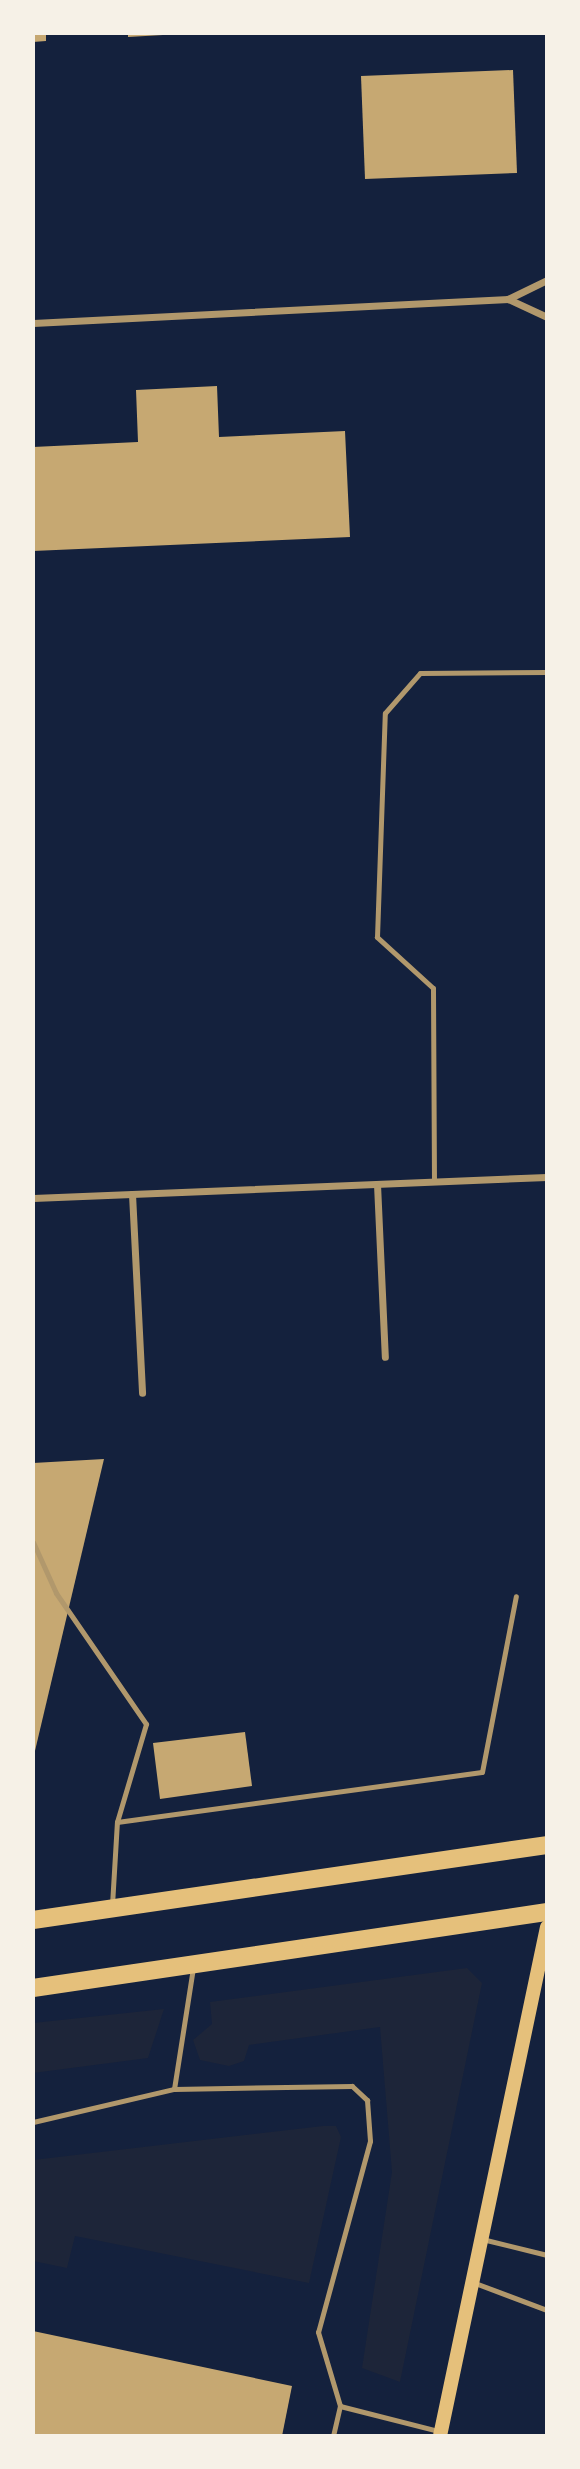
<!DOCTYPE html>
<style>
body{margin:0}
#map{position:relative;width:580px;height:2469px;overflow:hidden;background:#14213d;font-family:Karla,sans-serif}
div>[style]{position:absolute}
.green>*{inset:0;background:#1d2539}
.building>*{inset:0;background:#c6a872}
.service>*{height:5px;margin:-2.5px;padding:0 2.5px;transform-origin:2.5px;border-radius:2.5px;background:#b1986c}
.minor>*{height:7px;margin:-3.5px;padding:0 3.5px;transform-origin:3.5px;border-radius:3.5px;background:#b1986c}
.secondary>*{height:14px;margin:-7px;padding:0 7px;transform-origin:7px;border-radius:7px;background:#e5c07b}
.primary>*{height:18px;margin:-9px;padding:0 9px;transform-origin:9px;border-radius:9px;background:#e5c07b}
span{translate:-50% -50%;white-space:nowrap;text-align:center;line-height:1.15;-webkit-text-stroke:7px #f6f1e7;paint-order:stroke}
.frame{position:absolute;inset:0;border:35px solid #f6f1e7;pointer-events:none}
</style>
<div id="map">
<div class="green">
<i style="clip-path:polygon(467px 1968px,482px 1983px,400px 2382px,362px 2368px,392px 2172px,380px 2027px,249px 2045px,244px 2061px,229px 2066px,200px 2060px,193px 2040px,212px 2024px,210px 2002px)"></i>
<i style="clip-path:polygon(164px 2009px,148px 2058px,33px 2073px,33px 2023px)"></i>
<i style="clip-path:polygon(323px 2126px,336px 2126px,341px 2137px,309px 2283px,75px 2236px,67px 2268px,33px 2261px,33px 2160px)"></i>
</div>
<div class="building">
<i style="clip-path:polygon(33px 33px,46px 33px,46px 41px,33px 42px)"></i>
<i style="clip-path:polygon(128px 33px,163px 33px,163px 35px,128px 37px)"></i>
<i style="clip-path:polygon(513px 70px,517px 173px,365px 179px,361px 76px)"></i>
<i style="clip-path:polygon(217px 386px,219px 437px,345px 431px,350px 537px,33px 551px,33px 447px,138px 442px,136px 390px)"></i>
<i style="clip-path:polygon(104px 1459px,34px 1755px,33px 1755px,33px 1463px)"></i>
<i style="clip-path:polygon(245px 1732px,252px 1786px,160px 1799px,153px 1743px)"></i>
<i style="clip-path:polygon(33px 2331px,292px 2386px,282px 2436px,33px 2436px)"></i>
</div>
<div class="service">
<i style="left:434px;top:1182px;width:194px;rotate:-90.3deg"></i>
<i style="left:433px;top:988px;width:76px;rotate:-137.7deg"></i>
<i style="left:377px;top:937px;width:224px;rotate:-88deg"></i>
<i style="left:385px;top:713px;width:53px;rotate:-48.8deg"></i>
<i style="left:420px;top:673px;width:127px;rotate:-0.5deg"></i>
<i style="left:33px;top:1542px;width:56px;rotate:65.7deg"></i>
<i style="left:56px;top:1593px;width:159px;rotate:55.5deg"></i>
<i style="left:146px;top:1724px;width:102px;rotate:106.5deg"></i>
<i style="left:112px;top:1905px;width:83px;rotate:-86.6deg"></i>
<i style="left:117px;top:1822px;width:368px;rotate:-7.8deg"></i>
<i style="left:482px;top:1772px;width:179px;rotate:-79.1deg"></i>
<i style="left:174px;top:2089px;width:122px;rotate:-81.1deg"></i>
<i style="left:33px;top:2122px;width:145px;rotate:-13.2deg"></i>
<i style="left:174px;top:2089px;width:178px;rotate:-1deg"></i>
<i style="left:352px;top:2086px;width:21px;rotate:43deg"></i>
<i style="left:367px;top:2100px;width:41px;rotate:85.8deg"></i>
<i style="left:370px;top:2141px;width:198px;rotate:105.2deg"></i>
<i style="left:318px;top:2332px;width:77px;rotate:73.4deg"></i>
<i style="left:482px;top:2239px;width:67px;rotate:13.8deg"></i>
<i style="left:475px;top:2283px;width:77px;rotate:20.6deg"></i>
<i style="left:333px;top:2436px;width:31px;rotate:-77deg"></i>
<i style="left:340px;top:2406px;width:101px;rotate:14.3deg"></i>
</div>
<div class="minor">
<i style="left:508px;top:299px;width:43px;rotate:24.8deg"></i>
<i style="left:33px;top:323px;width:476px;rotate:-2.9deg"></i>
<i style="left:508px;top:299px;width:43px;rotate:-26deg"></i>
<i style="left:377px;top:1184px;width:173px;rotate:87.4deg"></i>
<i style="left:132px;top:1194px;width:199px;rotate:87.1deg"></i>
<i style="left:33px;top:1198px;width:514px;rotate:-2.34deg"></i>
</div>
<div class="secondary">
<i style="left:440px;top:2436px;width:520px;rotate:-78.13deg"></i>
</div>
<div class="primary">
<i style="left:33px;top:1920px;width:519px;rotate:-8.3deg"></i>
<i style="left:33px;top:1988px;width:520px;rotate:-8.41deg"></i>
</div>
<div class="frame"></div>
</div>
